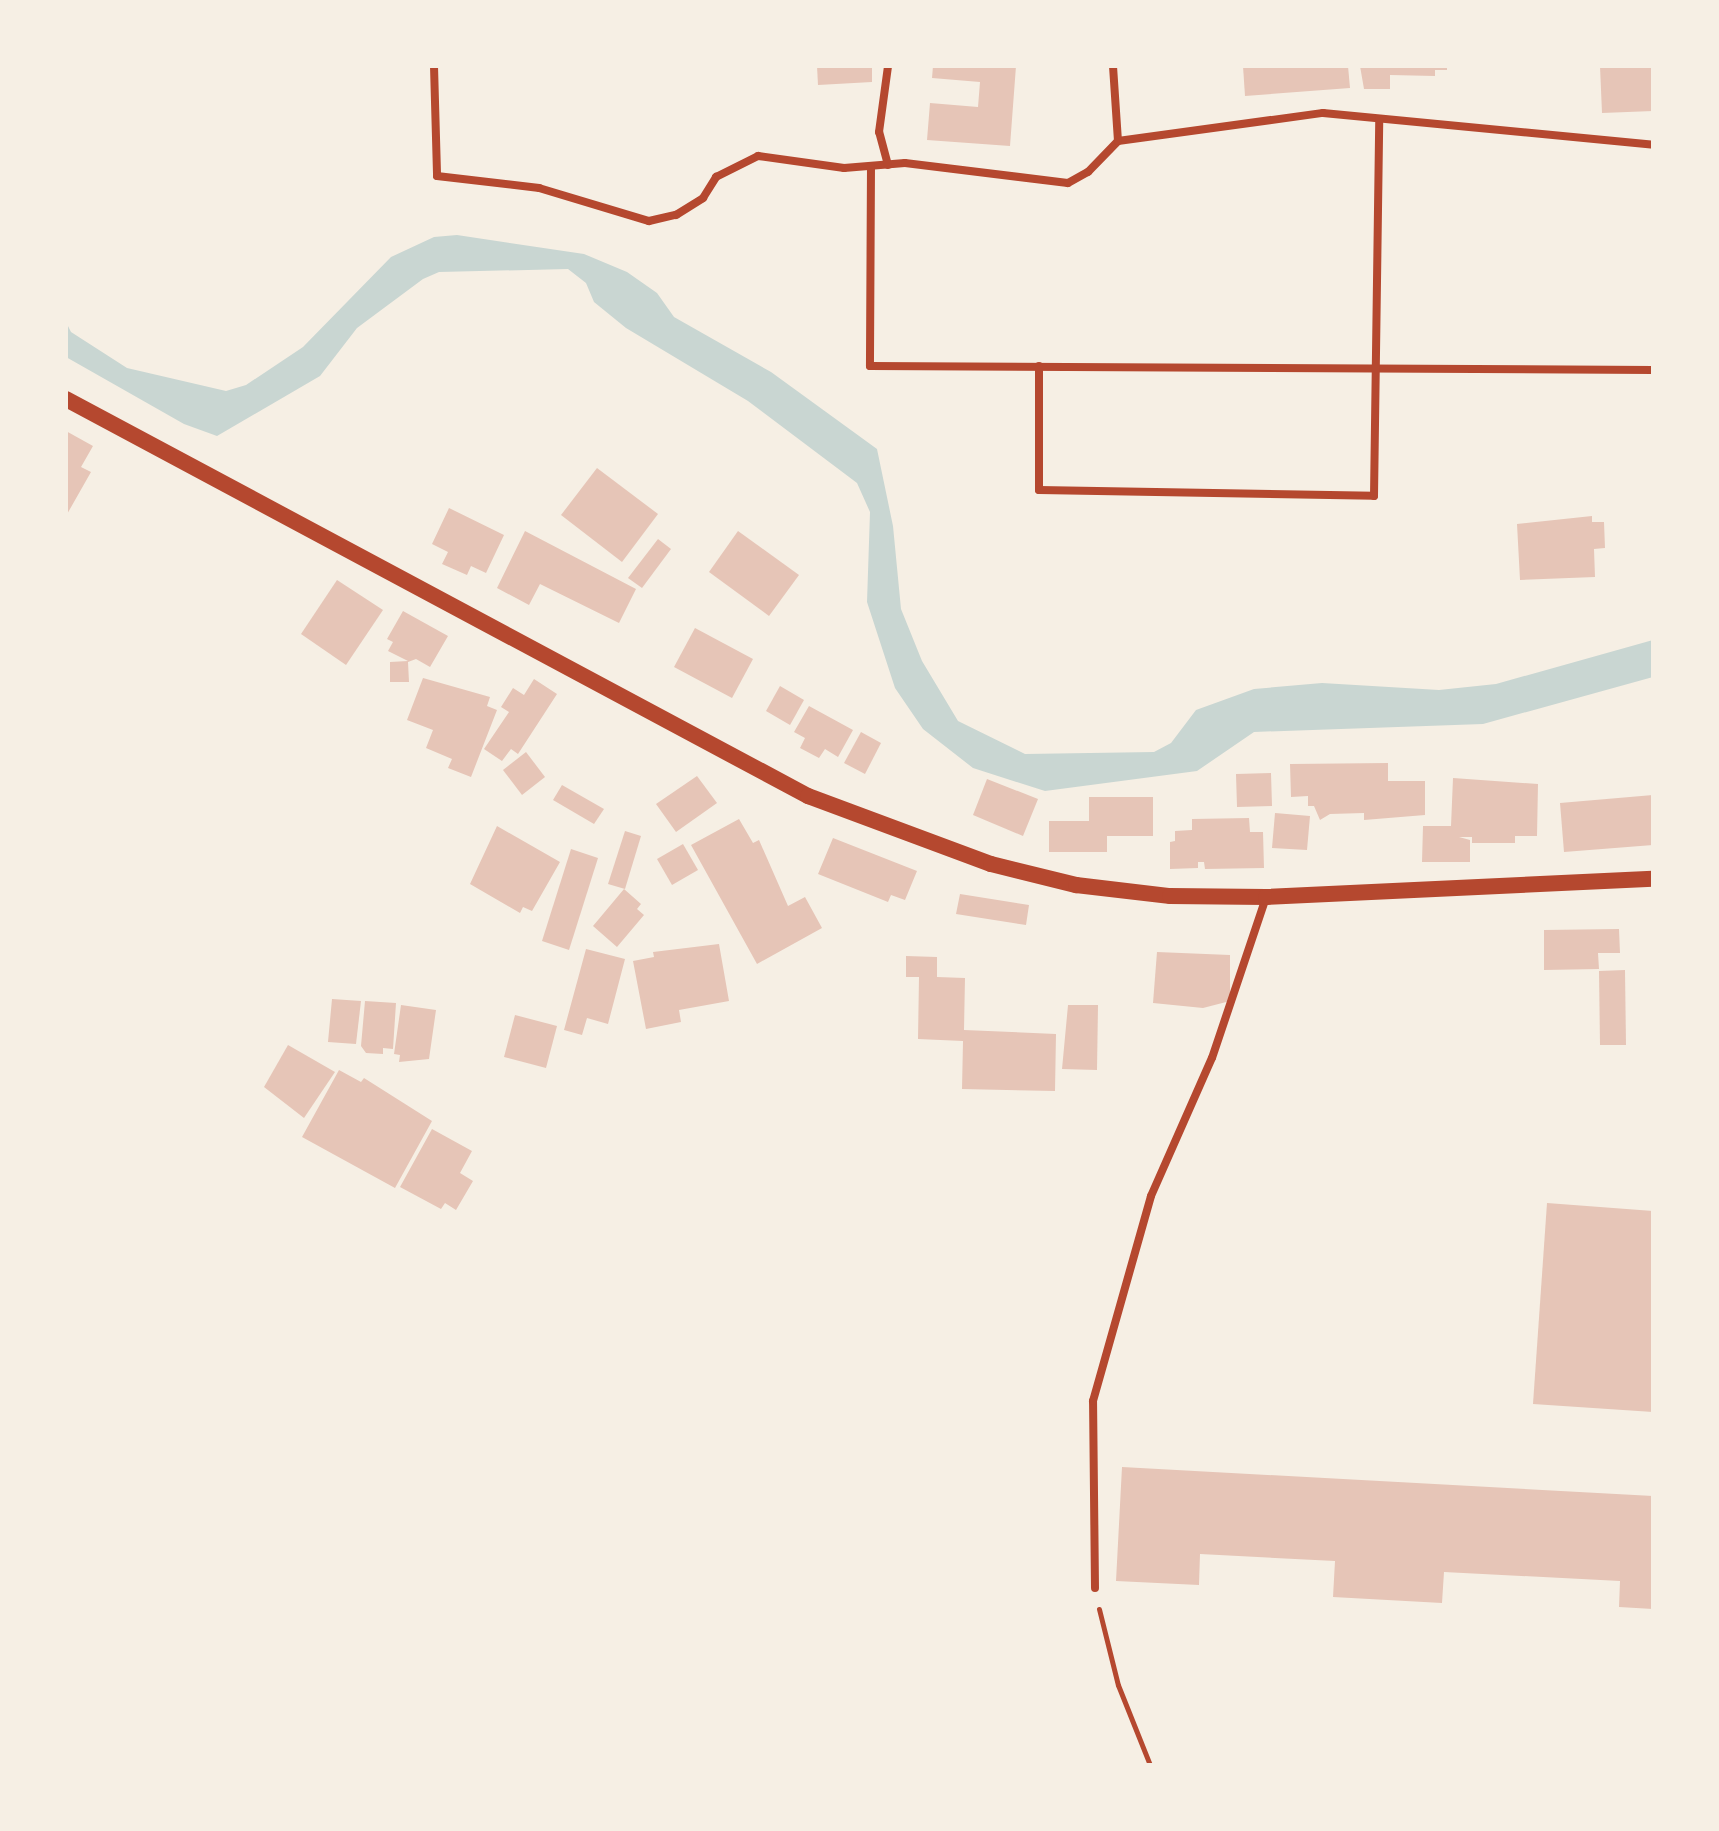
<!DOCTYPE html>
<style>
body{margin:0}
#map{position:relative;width:1719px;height:1831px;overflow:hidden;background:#f6efe4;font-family:Arial,sans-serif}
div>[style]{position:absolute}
.water>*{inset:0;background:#c9d6d2}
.building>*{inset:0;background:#e6c5b7}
.path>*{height:5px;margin:-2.5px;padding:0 2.5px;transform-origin:2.5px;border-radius:2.5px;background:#b5482f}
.minor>*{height:8px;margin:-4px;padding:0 4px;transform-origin:4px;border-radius:4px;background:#b5482f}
.secondary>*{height:16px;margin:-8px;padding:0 8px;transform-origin:8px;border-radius:8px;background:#b5482f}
span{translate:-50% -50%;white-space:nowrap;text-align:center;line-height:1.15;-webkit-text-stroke:8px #f6efe4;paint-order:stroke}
.frame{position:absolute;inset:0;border:68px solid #f6efe4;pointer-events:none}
</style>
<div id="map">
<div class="water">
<i style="clip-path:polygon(457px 235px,584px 254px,627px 272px,657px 293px,674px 317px,771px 372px,877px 449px,893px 526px,901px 609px,922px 661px,958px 721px,1025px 754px,1154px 752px,1171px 743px,1196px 710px,1254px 689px,1322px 683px,1439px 690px,1496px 684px,1653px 640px,1653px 677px,1483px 724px,1254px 732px,1197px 771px,1045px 791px,973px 768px,923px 729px,895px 688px,867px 602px,870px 512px,857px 483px,748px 401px,626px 328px,594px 302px,586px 283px,568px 269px,439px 272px,423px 279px,357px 328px,320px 376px,217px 436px,184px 424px,66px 357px,66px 322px,71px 332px,127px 368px,226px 391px,246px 385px,303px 347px,391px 257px,434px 237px)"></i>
</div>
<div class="building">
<i style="clip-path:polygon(817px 66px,872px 66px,872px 82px,818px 85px)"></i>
<i style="clip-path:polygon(933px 66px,1016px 66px,1010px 146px,927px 140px,930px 103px,978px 107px,980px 82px,932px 78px)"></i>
<i style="clip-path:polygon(1243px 66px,1348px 66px,1350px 88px,1245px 96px)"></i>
<i style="clip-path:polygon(1360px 66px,1447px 66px,1447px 70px,1435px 70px,1435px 76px,1390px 75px,1390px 89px,1364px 89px)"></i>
<i style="clip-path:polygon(1600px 66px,1653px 66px,1653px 111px,1602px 113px)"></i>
<i style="clip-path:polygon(66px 431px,93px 446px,81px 467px,91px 472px,66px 516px)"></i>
<i style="clip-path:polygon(597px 468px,658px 514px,622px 562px,561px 515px)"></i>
<i style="clip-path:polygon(449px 508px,504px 535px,486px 573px,471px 566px,467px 575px,442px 564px,448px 552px,432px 544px)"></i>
<i style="clip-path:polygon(1592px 516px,1592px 522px,1604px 522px,1605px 548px,1594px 549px,1595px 577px,1520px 580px,1517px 524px)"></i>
<i style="clip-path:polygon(525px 531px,636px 589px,619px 623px,540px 584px,529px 605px,497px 588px)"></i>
<i style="clip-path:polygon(738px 531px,799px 575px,769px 616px,709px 572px)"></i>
<i style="clip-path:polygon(658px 539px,671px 549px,642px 588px,628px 578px)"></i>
<i style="clip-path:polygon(337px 580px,383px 610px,346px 665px,301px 634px)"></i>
<i style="clip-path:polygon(403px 611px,448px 636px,430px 667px,416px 659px,408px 662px,409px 682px,390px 682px,390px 662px,408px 661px,388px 651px,393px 642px,387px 639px)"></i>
<i style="clip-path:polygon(695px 628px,753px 659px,732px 698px,674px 667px)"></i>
<i style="clip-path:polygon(423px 678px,490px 697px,487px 706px,497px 710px,471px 777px,448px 768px,452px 759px,426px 748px,433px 730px,407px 720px)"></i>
<i style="clip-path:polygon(534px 679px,557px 694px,518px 754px,511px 749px,502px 761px,484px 749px,509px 712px,501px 707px,513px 688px,524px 695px)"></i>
<i style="clip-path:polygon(780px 686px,804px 700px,790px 725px,766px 711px)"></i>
<i style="clip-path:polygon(809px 706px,853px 730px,838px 757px,825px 749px,819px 758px,800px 748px,805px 738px,794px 732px)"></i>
<i style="clip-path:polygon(861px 732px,881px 743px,865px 774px,844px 763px)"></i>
<i style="clip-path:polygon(526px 752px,545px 777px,522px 795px,503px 770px)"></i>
<i style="clip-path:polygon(1388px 763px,1388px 781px,1425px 781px,1425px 815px,1364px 820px,1364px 813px,1330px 814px,1320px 820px,1314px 806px,1308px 806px,1308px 796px,1291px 797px,1290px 764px)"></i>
<i style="clip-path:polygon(1271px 773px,1272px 806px,1237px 807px,1236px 774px)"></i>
<i style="clip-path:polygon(697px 776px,717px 803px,676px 832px,656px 804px)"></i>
<i style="clip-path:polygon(1453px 778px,1538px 784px,1537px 836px,1515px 836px,1515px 843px,1472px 843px,1472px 837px,1459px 837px,1470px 840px,1470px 862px,1422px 862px,1423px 826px,1451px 826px)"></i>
<i style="clip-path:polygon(987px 779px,1038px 799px,1023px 836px,973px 815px)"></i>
<i style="clip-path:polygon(562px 785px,604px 809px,594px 824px,553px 800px)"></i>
<i style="clip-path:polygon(1653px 795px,1653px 845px,1564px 852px,1560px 803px)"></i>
<i style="clip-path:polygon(1089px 797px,1153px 797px,1153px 836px,1107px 836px,1107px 852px,1049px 852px,1049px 821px,1089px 821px)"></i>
<i style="clip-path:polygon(1275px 813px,1310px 816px,1307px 850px,1272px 848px)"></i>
<i style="clip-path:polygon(1249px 818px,1250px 832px,1263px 832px,1264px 868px,1205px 869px,1204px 862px,1198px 862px,1198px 868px,1170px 869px,1170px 842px,1175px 841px,1175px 831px,1192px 830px,1192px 819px)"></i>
<i style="clip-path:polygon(739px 819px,753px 843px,759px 840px,788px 906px,805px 897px,822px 928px,757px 964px,691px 845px)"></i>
<i style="clip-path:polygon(497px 826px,560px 862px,532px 911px,523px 907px,520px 913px,470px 884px)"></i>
<i style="clip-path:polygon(625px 831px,641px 836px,625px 889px,608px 884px)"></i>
<i style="clip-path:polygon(833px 838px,917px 871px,905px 900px,891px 895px,888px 902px,818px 874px)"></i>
<i style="clip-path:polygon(683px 844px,698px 870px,672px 885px,657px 859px)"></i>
<i style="clip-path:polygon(571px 849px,598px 858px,569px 950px,542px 941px)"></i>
<i style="clip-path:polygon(624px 889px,641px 904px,637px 909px,644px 915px,617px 947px,593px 926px)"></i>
<i style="clip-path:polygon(960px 894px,1029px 905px,1026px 925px,956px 914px)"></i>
<i style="clip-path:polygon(1619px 929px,1620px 953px,1598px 953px,1599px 969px,1544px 970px,1544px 930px)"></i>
<i style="clip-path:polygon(719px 944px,729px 1001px,679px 1010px,681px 1022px,646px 1029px,633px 961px,654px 957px,653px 952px)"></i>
<i style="clip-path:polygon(586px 949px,625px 959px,608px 1024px,587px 1018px,582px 1035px,564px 1030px)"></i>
<i style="clip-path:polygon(1157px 952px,1230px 955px,1230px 1001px,1203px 1008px,1153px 1003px)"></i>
<i style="clip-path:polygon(906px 956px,937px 957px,937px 977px,965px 978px,964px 1030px,1056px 1034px,1055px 1091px,962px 1089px,963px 1041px,918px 1039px,919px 977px,906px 977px)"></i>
<i style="clip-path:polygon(1625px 970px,1626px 1045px,1600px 1045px,1599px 971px)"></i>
<i style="clip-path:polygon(332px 999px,361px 1001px,356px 1044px,328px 1042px)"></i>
<i style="clip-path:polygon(365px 1001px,396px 1003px,393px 1049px,383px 1048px,383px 1054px,366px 1053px,361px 1046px)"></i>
<i style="clip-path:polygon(401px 1005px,436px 1010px,429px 1059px,399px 1062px,400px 1055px,394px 1054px)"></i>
<i style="clip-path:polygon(1068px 1005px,1098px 1005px,1097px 1070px,1062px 1069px)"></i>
<i style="clip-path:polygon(515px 1015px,557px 1026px,546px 1068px,504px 1057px)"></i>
<i style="clip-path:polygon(288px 1045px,335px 1072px,304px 1118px,264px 1087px)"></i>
<i style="clip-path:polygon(339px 1070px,361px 1082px,364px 1078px,432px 1121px,395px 1188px,302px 1137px)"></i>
<i style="clip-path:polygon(432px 1129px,472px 1151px,460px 1173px,473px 1181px,456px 1210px,445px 1203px,441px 1209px,400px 1187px)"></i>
<i style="clip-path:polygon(1547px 1203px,1653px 1211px,1653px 1412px,1533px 1404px)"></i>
<i style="clip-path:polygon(1122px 1467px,1653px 1496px,1653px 1609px,1619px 1607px,1620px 1581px,1444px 1572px,1442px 1603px,1333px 1597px,1335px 1561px,1200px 1554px,1199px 1585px,1116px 1581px)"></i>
</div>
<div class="path">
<i style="left:1099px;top:1609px;width:78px;rotate:76deg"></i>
<i style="left:1118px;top:1685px;width:86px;rotate:68.2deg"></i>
</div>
<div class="minor">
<i style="left:434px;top:66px;width:110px;rotate:88.4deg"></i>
<i style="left:437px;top:176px;width:103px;rotate:6.7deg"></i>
<i style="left:539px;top:188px;width:115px;rotate:16.7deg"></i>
<i style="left:649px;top:221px;width:28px;rotate:-13deg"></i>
<i style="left:676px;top:215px;width:32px;rotate:-32deg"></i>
<i style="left:703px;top:198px;width:25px;rotate:-58deg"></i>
<i style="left:716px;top:177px;width:47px;rotate:-26.6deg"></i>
<i style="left:758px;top:156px;width:87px;rotate:7.9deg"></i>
<i style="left:844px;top:168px;width:61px;rotate:-4.7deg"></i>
<i style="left:905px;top:163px;width:164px;rotate:7deg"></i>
<i style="left:1068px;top:183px;width:23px;rotate:-29deg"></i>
<i style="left:1088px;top:172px;width:43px;rotate:-45.9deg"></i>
<i style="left:1118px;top:141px;width:207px;rotate:-7.8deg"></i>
<i style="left:1323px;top:113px;width:332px;rotate:5.5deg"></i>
<i style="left:1113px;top:66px;width:75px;rotate:86.2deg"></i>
<i style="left:888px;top:165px;width:34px;rotate:-105deg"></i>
<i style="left:879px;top:132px;width:67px;rotate:-82.2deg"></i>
<i style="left:871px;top:166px;width:200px;rotate:90.3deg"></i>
<i style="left:870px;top:366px;width:783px;rotate:0.29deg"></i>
<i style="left:1039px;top:366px;width:124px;rotate:90deg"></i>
<i style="left:1039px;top:490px;width:335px;rotate:1deg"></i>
<i style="left:1374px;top:496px;width:377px;rotate:-89.2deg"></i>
<i style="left:1095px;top:1588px;width:187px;rotate:-90.6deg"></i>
<i style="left:1093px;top:1401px;width:213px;rotate:-74.2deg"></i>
<i style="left:1151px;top:1196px;width:151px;rotate:-66.2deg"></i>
<i style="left:1212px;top:1058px;width:169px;rotate:-71.4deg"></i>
</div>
<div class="secondary">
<i style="left:66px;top:399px;width:842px;rotate:28.15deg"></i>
<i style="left:808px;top:796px;width:195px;rotate:20.4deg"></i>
<i style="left:991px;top:864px;width:88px;rotate:13.9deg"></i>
<i style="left:1076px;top:885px;width:95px;rotate:6.7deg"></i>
<i style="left:1170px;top:896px;width:96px;rotate:0.6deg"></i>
<i style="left:1266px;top:897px;width:387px;rotate:-2.7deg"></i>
</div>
<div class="frame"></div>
</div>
